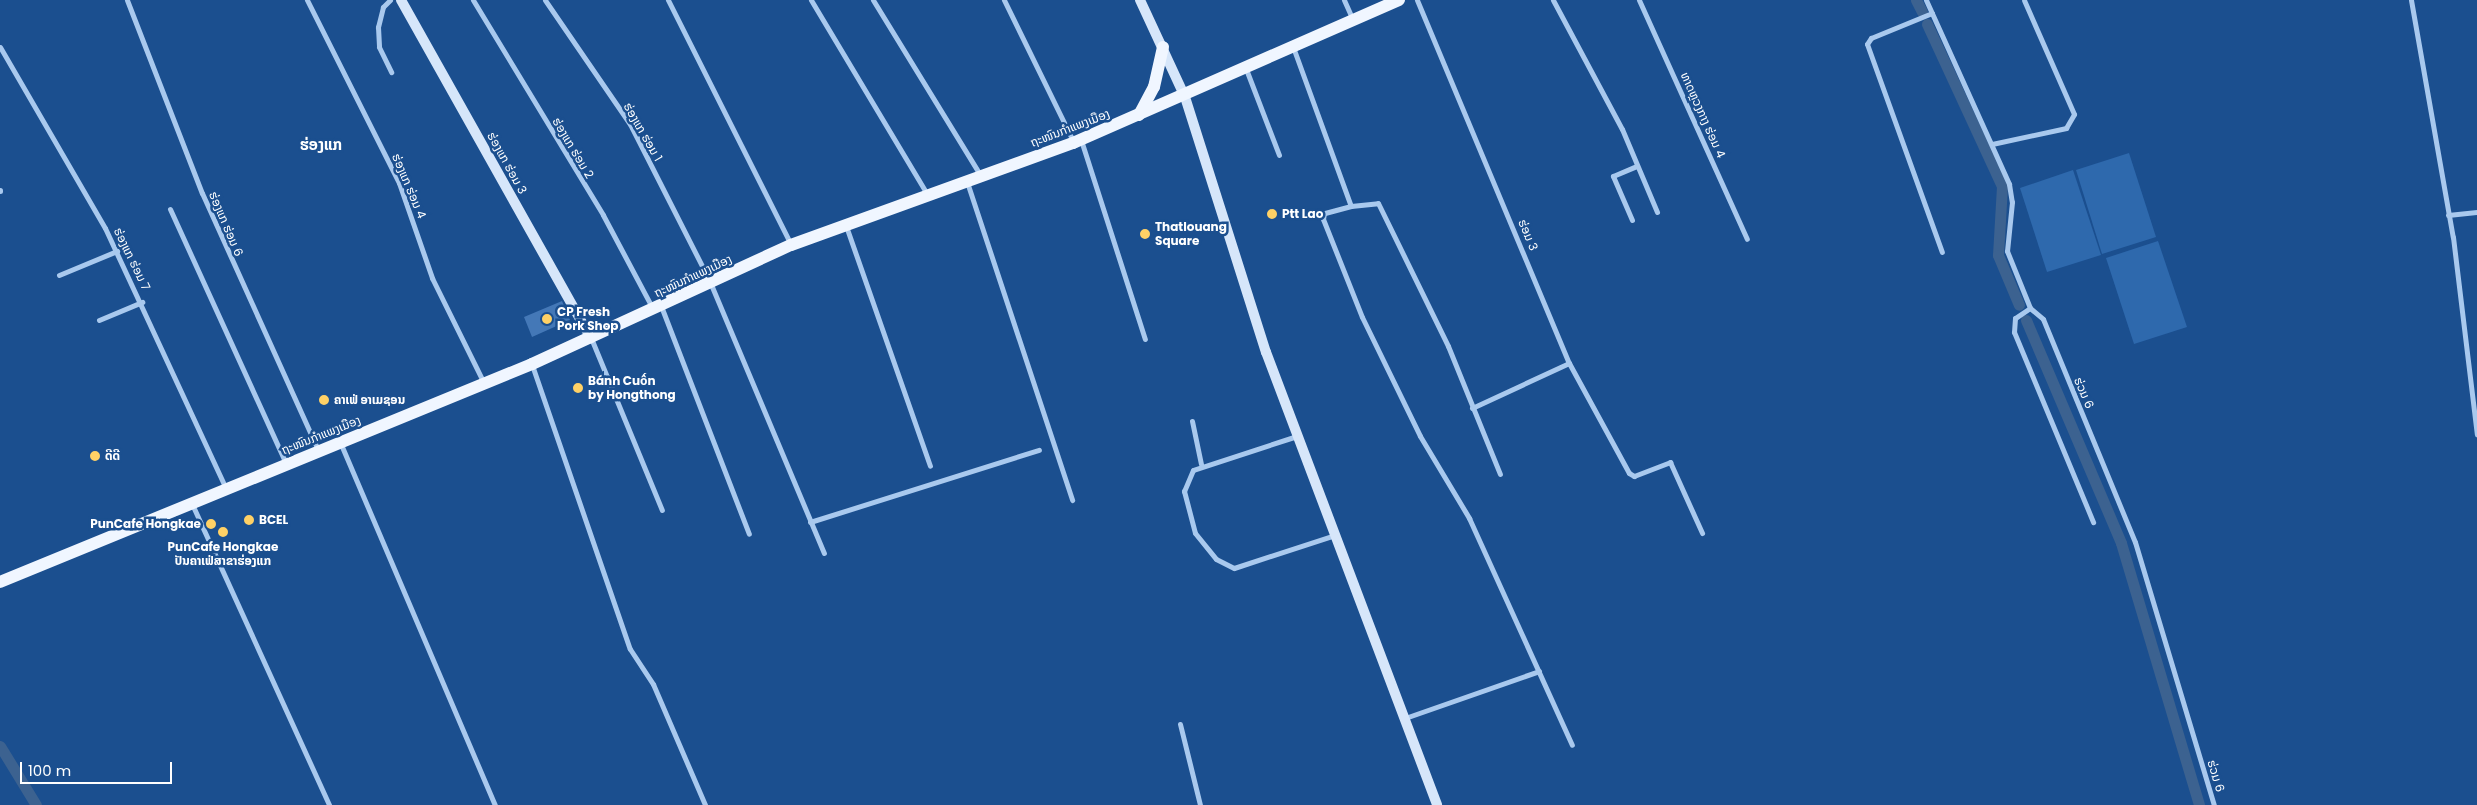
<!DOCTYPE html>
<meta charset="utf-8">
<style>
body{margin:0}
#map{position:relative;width:2477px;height:805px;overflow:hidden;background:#1b4f8f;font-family:Poppins,"Noto Sans Lao",sans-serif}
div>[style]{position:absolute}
.green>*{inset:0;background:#2e69ad}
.canal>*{height:11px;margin:-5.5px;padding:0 5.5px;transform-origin:5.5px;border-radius:5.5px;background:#3c6290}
.building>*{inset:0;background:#4478b7}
.street>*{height:5px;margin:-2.5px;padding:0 2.5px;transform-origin:2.5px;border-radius:2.5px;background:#a9c9ee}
.secondary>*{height:10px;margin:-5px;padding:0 5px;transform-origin:5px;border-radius:5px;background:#d6e6fa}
.primary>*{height:12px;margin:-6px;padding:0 6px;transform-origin:6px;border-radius:6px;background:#f0f6ff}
.dots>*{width:14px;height:14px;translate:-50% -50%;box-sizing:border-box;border:2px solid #1b4f8f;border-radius:50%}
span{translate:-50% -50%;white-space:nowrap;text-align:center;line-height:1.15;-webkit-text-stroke:5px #1b4f8f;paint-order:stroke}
.street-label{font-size:12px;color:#fff}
.poi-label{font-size:12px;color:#fff;font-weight:700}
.left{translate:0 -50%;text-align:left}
.right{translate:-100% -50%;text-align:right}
.quarter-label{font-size:15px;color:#fff;font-weight:700}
.scale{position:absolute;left:20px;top:762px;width:152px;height:22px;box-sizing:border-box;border:2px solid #fff;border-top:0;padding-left:6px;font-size:15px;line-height:18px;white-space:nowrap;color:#fff;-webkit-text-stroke:4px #1b4f8f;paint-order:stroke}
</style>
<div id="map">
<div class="green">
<i style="clip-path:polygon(2129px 153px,2156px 237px,2102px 254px,2076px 170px)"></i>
<i style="clip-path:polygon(2073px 170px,2101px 255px,2047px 272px,2020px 188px)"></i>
<i style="clip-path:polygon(2158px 241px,2187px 327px,2134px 344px,2106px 258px)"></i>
</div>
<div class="canal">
<i style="left:1916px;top:0;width:13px;rotate:63deg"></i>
<i style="left:1927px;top:24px;width:179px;rotate:65.2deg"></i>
<i style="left:2002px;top:186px;width:69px;rotate:93.3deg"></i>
<i style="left:1998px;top:255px;width:54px;rotate:67.2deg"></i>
<i style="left:2026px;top:320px;width:242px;rotate:66.9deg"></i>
<i style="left:2121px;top:543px;width:273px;rotate:73.4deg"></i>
<i style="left:0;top:746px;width:69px;rotate:58.6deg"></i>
</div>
<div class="building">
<i style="clip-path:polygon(562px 301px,570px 320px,532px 337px,524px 317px)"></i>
</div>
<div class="street">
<i style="left:127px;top:0;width:207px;rotate:68.8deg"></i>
<i style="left:202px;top:193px;width:282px;rotate:65.7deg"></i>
<i style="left:307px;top:0;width:205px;rotate:63.3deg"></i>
<i style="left:399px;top:183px;width:101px;rotate:70.8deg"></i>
<i style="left:432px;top:278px;width:117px;rotate:63.7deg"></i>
<i style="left:390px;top:0;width:10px;rotate:135deg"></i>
<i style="left:383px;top:7px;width:21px;rotate:104deg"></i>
<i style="left:378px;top:27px;width:20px;rotate:87deg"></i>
<i style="left:379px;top:47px;width:28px;rotate:64deg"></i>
<i style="left:473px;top:0;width:251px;rotate:58.8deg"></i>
<i style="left:603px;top:215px;width:106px;rotate:62deg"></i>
<i style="left:545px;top:0;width:150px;rotate:55.6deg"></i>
<i style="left:630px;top:124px;width:177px;rotate:63.1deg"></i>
<i style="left:710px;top:282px;width:294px;rotate:67.2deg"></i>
<i style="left:668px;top:0;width:274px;rotate:63.3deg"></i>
<i style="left:811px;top:0;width:226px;rotate:59.1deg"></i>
<i style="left:873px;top:0;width:206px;rotate:58.5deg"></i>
<i style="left:1004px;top:0;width:157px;rotate:63.9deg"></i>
<i style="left:1344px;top:0;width:22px;rotate:66deg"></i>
<i style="left:1417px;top:0;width:394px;rotate:67.3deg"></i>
<i style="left:1569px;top:363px;width:125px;rotate:61.4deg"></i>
<i style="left:1629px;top:473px;width:6px;rotate:31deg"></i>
<i style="left:1634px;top:476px;width:39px;rotate:-21deg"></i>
<i style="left:1670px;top:462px;width:78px;rotate:65.7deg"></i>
<i style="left:1553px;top:0;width:146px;rotate:61.9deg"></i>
<i style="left:1622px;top:129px;width:90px;rotate:67.1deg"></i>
<i style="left:1639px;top:0;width:262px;rotate:65.7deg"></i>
<i style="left:1926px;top:0;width:202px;rotate:65.7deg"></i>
<i style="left:2009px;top:184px;width:18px;rotate:81deg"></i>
<i style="left:2012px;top:202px;width:49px;rotate:95.8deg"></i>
<i style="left:2007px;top:251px;width:61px;rotate:68deg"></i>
<i style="left:2030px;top:308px;width:17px;rotate:40deg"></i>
<i style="left:2043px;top:319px;width:241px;rotate:67.6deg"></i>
<i style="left:2135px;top:542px;width:275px;rotate:73.3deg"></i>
<i style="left:2411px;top:0;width:241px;rotate:80deg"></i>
<i style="left:2453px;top:237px;width:199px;rotate:83.1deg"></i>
<i style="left:1932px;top:13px;width:66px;rotate:157.7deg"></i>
<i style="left:1871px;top:38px;width:7px;rotate:124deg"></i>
<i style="left:1867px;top:44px;width:221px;rotate:70.2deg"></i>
<i style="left:0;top:47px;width:209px;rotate:59.9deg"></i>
<i style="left:105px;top:228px;width:288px;rotate:65.1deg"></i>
<i style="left:1293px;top:47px;width:169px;rotate:70deg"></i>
<i style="left:1351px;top:206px;width:28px;rotate:165deg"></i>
<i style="left:1324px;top:213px;width:6px;rotate:99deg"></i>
<i style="left:1323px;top:219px;width:105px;rotate:68.3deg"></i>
<i style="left:1362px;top:317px;width:132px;rotate:64deg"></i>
<i style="left:1420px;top:436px;width:96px;rotate:59.1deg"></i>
<i style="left:1469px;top:518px;width:249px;rotate:65.6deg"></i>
<i style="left:1246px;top:69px;width:92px;rotate:69deg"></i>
<i style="left:1081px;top:140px;width:209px;rotate:72.2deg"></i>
<i style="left:1992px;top:144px;width:76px;rotate:-12.2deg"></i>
<i style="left:2066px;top:128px;width:16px;rotate:-60deg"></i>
<i style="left:2074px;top:114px;width:124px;rotate:-113.7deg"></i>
<i style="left:967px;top:182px;width:335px;rotate:71.7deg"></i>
<i style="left:0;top:190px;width:1px;rotate:90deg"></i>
<i style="left:1351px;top:206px;width:27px;rotate:-6deg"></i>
<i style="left:1378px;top:203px;width:159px;rotate:63.9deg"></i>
<i style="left:1448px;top:346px;width:138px;rotate:67.9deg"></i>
<i style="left:170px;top:209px;width:279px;rotate:65.5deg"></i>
<i style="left:2448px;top:215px;width:29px;rotate:-6deg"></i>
<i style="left:1632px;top:220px;width:48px;rotate:-113.4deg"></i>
<i style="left:1613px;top:176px;width:26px;rotate:-23deg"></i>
<i style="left:846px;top:226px;width:254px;rotate:70.7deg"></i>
<i style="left:59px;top:275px;width:63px;rotate:-22.5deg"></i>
<i style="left:661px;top:306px;width:244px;rotate:68.9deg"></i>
<i style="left:2030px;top:308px;width:18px;rotate:146deg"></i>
<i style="left:2015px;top:318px;width:14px;rotate:94deg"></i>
<i style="left:2014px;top:332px;width:206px;rotate:67.4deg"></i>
<i style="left:99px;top:320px;width:47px;rotate:-22.7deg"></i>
<i style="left:591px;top:338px;width:186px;rotate:67.6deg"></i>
<i style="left:532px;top:365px;width:300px;rotate:71deg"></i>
<i style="left:630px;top:649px;width:42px;rotate:56.7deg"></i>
<i style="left:653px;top:684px;width:132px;rotate:66.7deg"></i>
<i style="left:1472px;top:408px;width:107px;rotate:-24.9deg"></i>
<i style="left:1192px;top:421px;width:44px;rotate:78.2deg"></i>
<i style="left:1297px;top:436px;width:109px;rotate:161.9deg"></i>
<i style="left:1193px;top:470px;width:23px;rotate:113deg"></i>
<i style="left:1184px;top:491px;width:43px;rotate:75.3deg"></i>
<i style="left:1195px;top:533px;width:33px;rotate:51deg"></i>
<i style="left:1216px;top:559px;width:20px;rotate:27deg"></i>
<i style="left:1234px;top:568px;width:106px;rotate:-18.1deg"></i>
<i style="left:340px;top:442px;width:395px;rotate:66.9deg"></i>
<i style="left:192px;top:504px;width:331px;rotate:65.5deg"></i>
<i style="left:810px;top:522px;width:240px;rotate:-17.5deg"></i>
<i style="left:1405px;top:718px;width:142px;rotate:-19.3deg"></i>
<i style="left:1180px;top:724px;width:83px;rotate:76.1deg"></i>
</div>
<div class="secondary">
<i style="left:401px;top:0;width:388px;rotate:60.7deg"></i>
<i style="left:1140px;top:0;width:107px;rotate:65.1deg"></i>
<i style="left:1185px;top:97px;width:268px;rotate:72.4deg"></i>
<i style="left:1266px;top:352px;width:484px;rotate:69.3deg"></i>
</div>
<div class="primary">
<i style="left:1139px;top:115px;width:32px;rotate:-62deg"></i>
<i style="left:1154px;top:87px;width:41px;rotate:-77.3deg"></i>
<i style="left:0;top:582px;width:575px;rotate:-22.28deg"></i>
<i style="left:532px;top:364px;width:285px;rotate:-24.7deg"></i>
<i style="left:791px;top:245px;width:300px;rotate:-19.9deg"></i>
<i style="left:1073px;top:143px;width:356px;rotate:-23.7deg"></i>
</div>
<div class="dots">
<i style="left:1272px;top:214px;background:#ffd166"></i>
<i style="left:1145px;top:234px;background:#ffd166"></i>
<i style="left:547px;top:319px;background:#ffd166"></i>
<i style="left:578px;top:388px;background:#ffd166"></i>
<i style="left:324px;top:400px;background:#ffd166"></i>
<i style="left:95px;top:456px;background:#ffd166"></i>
<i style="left:249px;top:520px;background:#ffd166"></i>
<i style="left:211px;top:524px;background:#ffd166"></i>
<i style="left:223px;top:532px;background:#ffd166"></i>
</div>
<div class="street-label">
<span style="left:1703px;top:115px;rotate:66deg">ທາດຫຼວງກາງ ຮ່ອມ 4</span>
<span style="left:1070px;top:128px;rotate:-21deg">ຖະໜົນກຳແພງເມືອງ</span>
<span style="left:643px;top:132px;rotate:60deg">ຮ່ອງແກ ຮ່ອມ 1</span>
<span style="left:573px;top:148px;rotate:59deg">ຮ່ອງແກ ຮ່ອມ 2</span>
<span style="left:507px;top:163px;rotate:61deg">ຮ່ອງແກ ຮ່ອມ 3</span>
<span style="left:409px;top:186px;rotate:67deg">ຮ່ອງແກ ຮ່ອມ 4</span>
<span style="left:226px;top:224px;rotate:67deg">ຮ່ອງແກ ຮ່ອມ 6</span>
<span style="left:1528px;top:235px;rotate:68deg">ຮ່ອມ 3</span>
<span style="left:132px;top:259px;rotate:64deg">ຮ່ອງແກ ຮ່ອມ 7</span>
<span style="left:693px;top:276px;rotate:-25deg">ຖະໜົນກຳແພງເມືອງ</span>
<span style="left:2084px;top:393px;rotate:67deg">ຮ່ວມ 6</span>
<span style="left:321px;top:435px;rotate:-22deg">ຖະໜົນກຳແພງເມືອງ</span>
<span style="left:2216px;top:776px;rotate:73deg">ຮ່ວມ 6</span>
</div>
<div class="poi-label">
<span class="left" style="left:1282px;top:214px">Ptt Lao</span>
<span class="left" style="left:1155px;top:234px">Thatlouang<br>Square</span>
<span class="left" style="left:557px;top:319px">CP Fresh<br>Pork Shop</span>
<span class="left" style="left:588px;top:388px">Bánh Cuốn<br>by Hongthong</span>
<span class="left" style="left:334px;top:400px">ຄາເຟ່ ອາເມຊອນ</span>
<span class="left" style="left:105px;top:456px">ດີດີ</span>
<span class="left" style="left:259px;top:520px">BCEL</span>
<span class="right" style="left:201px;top:524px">PunCafe Hongkae</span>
<span style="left:223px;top:554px">PunCafe Hongkae<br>ປັນຄາເຟ່ສາຂາຮ່ອງແກ</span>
</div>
<div class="quarter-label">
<span style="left:321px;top:145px">ຮ່ອງແກ</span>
</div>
<div class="scale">100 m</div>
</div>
